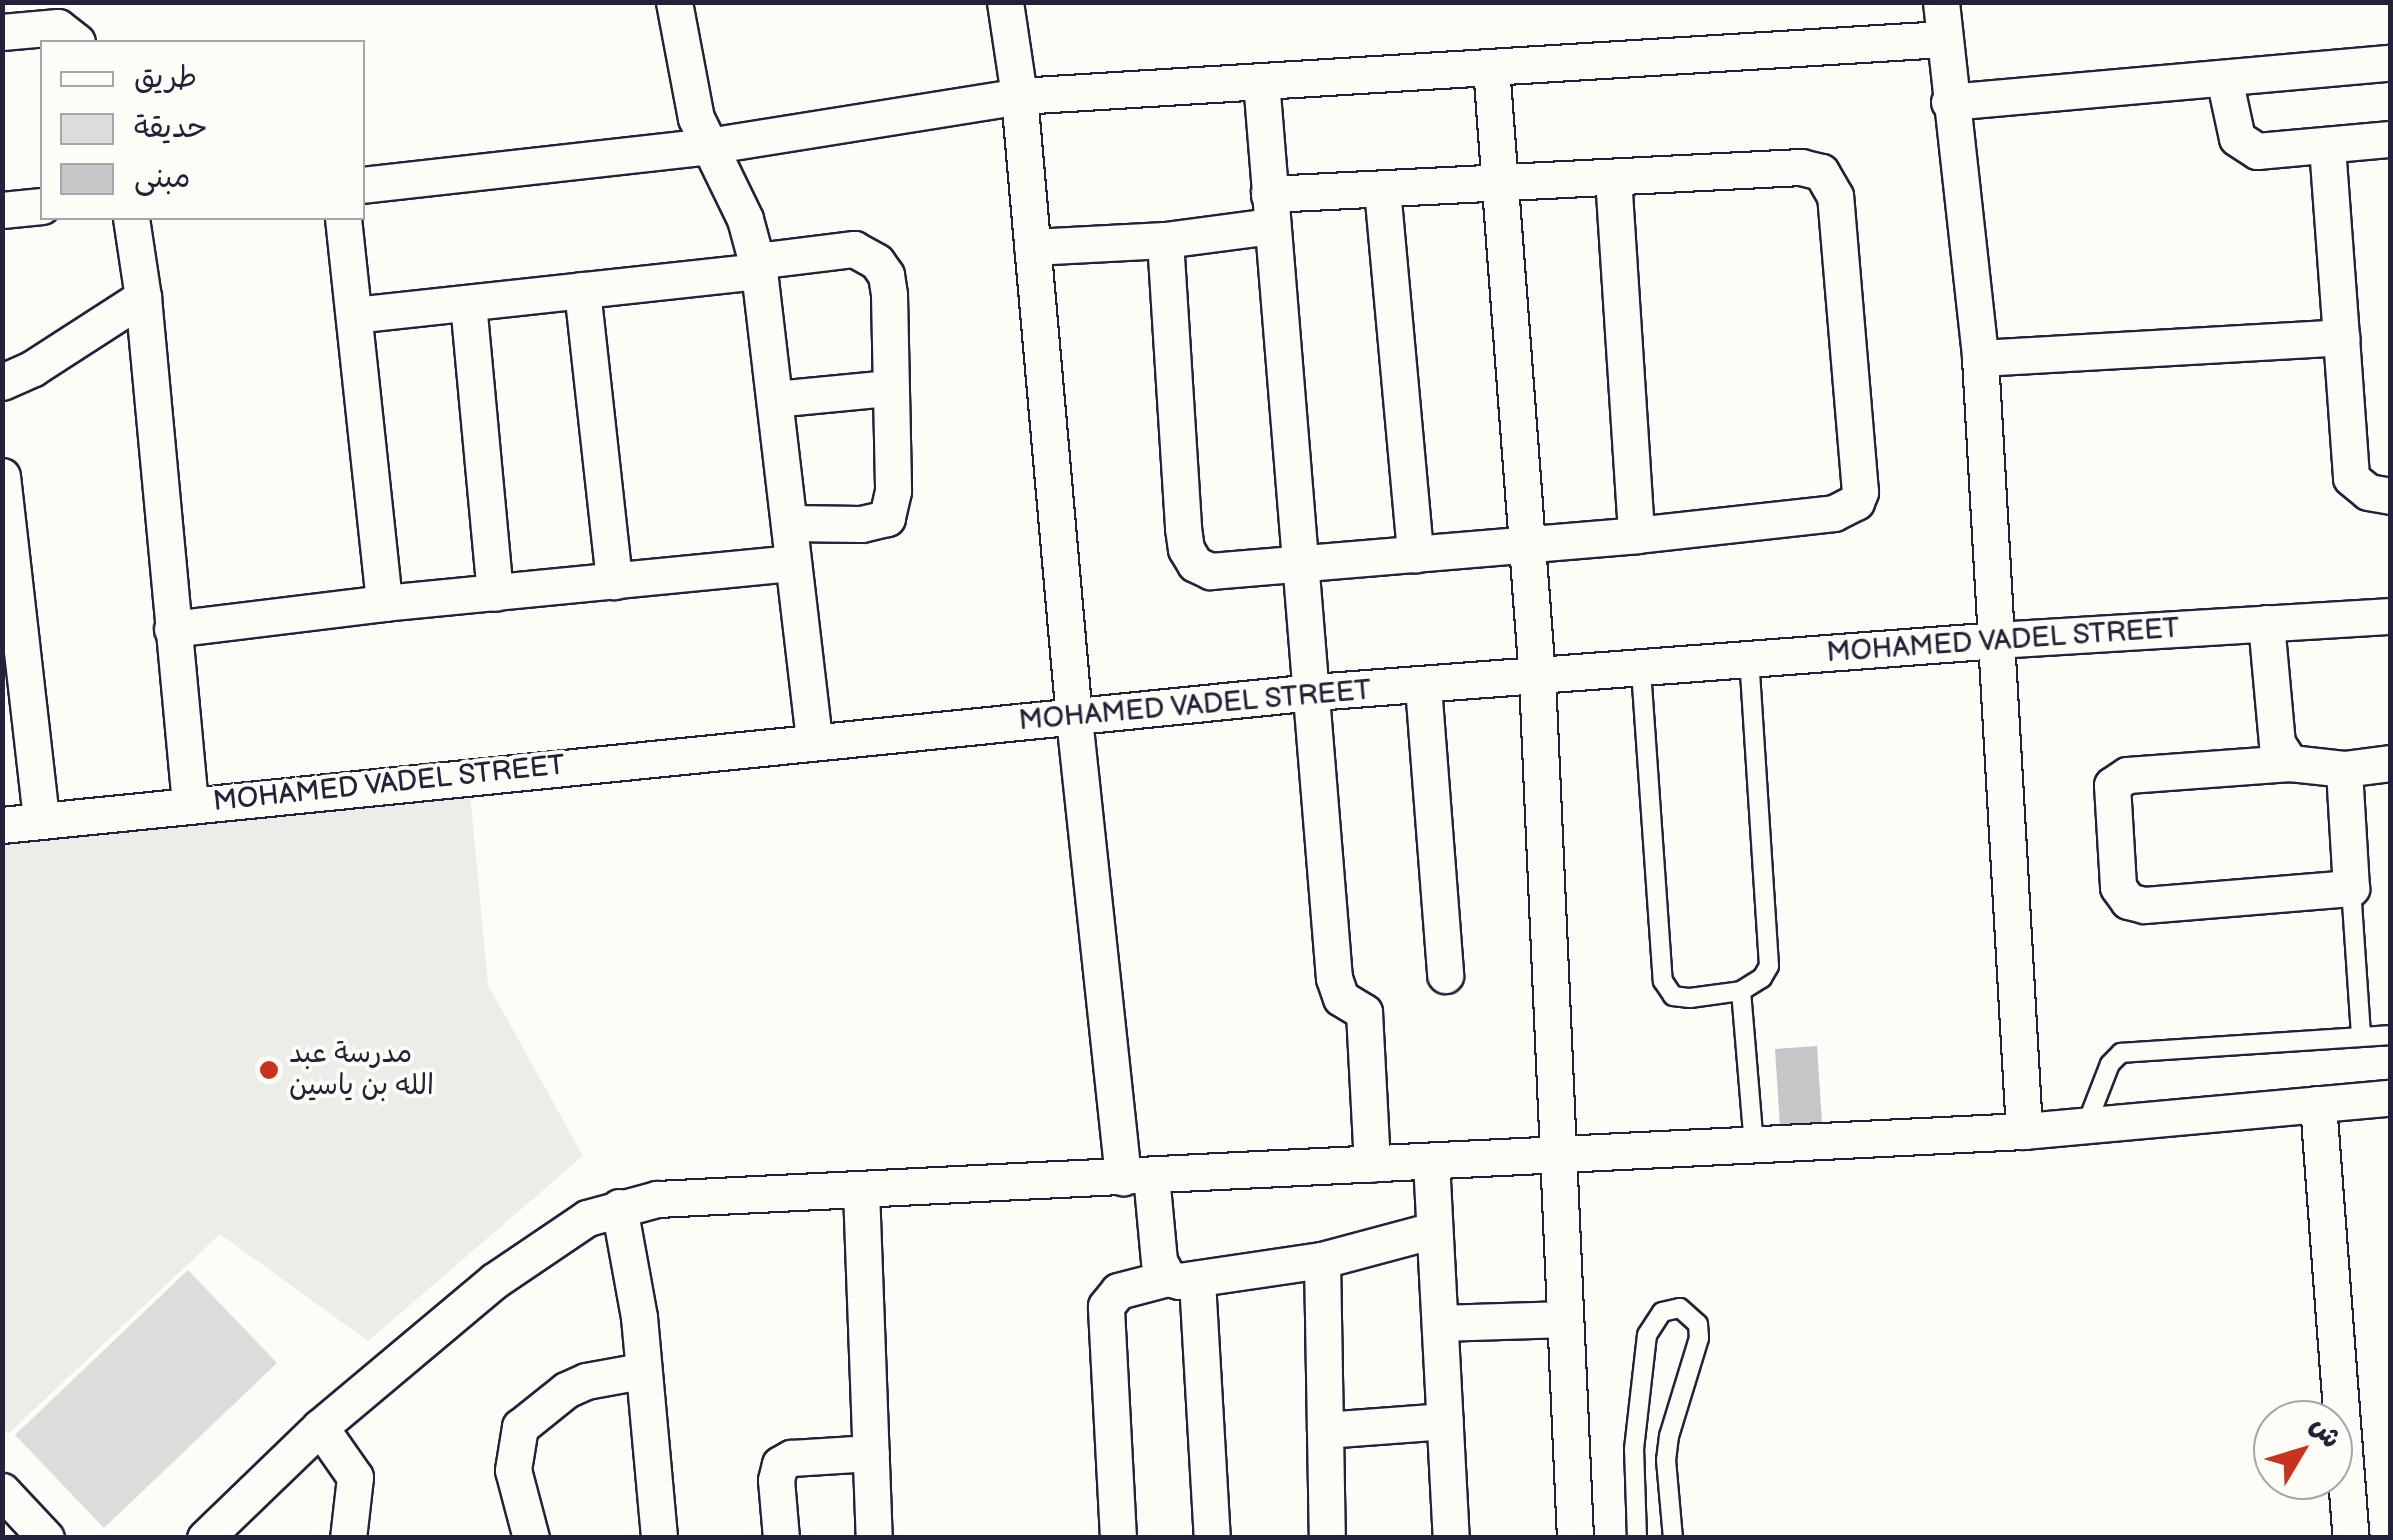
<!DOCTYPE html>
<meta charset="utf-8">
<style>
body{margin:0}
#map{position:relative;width:2393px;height:1540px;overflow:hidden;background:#fdfcf7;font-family:"Balsamiq Sans","Playpen Sans Arabic",sans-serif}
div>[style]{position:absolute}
.built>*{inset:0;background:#ecece9}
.green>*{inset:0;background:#dddcdb}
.building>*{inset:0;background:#c6c6c8}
.roads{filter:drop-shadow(2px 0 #22223b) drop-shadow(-2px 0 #22223b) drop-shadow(0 2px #22223b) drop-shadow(0 -2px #22223b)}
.service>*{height:18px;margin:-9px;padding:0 9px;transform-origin:9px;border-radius:9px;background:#fdfcf7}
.minor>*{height:35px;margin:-17.5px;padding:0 17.5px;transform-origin:17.5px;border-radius:17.5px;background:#fdfcf7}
.dots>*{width:28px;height:28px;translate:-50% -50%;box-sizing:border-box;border:5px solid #fdfcf7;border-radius:50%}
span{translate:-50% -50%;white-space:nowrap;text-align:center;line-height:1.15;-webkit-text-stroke:8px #fdfcf7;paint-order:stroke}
.street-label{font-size:28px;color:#22223b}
.poi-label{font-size:28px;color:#22223b}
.left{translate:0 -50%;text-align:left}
.frame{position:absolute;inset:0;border:5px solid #22223b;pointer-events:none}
.legend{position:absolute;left:40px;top:40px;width:325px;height:180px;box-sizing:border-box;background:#fdfcf7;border:2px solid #a5a5ac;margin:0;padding:12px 18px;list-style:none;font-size:30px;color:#22223b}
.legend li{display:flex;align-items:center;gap:20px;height:50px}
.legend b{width:50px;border:2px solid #a5a5ac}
.north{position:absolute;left:2253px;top:1400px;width:100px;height:100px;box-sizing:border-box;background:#fdfcf7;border:2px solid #a5a5ac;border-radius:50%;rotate:52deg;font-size:28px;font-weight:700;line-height:40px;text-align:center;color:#22223b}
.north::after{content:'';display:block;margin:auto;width:35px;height:45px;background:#c8321e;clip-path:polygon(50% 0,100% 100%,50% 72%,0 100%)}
</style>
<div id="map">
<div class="built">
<i style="clip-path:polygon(470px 793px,488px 985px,583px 1156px,368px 1341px,220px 1234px,8px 1434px,3px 1428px,3px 841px)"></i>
</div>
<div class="green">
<i style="clip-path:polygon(188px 1270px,277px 1363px,104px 1528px,15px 1435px)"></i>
</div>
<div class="building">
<i style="clip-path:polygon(1817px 1046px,1822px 1123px,1780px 1127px,1775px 1049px)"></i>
</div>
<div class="roads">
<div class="service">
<i style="left:1641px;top:670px;width:312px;rotate:86deg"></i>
<i style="left:1663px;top:981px;width:18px;rotate:56deg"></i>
<i style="left:1673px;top:996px;width:17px;rotate:7deg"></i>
<i style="left:1690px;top:998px;width:51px;rotate:-7.8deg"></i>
<i style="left:1741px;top:991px;width:25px;rotate:-32deg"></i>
<i style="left:1762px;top:978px;width:14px;rotate:-60deg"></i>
<i style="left:1769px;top:966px;width:307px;rotate:-93.7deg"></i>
<i style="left:2351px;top:888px;width:148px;rotate:86.1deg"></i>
<i style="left:1741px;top:991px;width:155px;rotate:85.2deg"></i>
<i style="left:2087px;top:1123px;width:63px;rotate:-68.7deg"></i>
<i style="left:2110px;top:1064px;width:16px;rotate:-45deg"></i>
<i style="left:2121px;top:1053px;width:270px;rotate:-3.8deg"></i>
<i style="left:1637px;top:1538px;width:89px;rotate:-91.9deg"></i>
<i style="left:1634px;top:1449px;width:115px;rotate:-83.5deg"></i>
<i style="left:1647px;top:1335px;width:27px;rotate:-57deg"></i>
<i style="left:1662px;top:1312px;width:18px;rotate:-13deg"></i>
<i style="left:1680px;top:1308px;width:24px;rotate:42deg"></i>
<i style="left:1698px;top:1324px;width:14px;rotate:86deg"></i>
<i style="left:1699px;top:1338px;width:102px;rotate:107deg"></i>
<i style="left:1669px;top:1436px;width:24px;rotate:97deg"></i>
<i style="left:1666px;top:1460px;width:78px;rotate:84.9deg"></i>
</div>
<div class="minor">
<i style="left:674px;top:2px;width:118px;rotate:79.3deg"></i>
<i style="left:696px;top:118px;width:112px;rotate:64.1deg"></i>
<i style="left:745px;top:219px;width:54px;rotate:74.9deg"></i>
<i style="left:759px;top:271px;width:472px;rotate:83.3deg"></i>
<i style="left:1005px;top:2px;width:95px;rotate:81.5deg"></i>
<i style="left:1019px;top:96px;width:624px;rotate:84.95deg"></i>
<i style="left:1074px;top:718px;width:462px;rotate:83.9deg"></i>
<i style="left:1941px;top:2px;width:358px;rotate:83.7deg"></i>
<i style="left:1980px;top:358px;width:774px;rotate:86.74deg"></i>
<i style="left:2px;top:32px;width:56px;rotate:-5.1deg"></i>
<i style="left:58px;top:27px;width:24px;rotate:38deg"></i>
<i style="left:1491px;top:67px;width:613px;rotate:85.69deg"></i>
<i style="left:1537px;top:678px;width:861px;rotate:87.47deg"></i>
<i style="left:2224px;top:78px;width:61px;rotate:77.8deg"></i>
<i style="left:2237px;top:138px;width:24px;rotate:33deg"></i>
<i style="left:2257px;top:151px;width:134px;rotate:-5.2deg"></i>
<i style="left:1261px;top:81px;width:900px;rotate:85.35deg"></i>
<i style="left:1334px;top:978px;width:21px;rotate:71deg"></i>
<i style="left:1341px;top:998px;width:27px;rotate:31deg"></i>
<i style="left:1364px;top:1012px;width:152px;rotate:87deg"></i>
<i style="left:1949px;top:102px;width:443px;rotate:-5.1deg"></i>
<i style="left:1613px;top:177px;width:359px;rotate:86.3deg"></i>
<i style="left:362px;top:185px;width:348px;rotate:-6.4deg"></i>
<i style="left:708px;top:146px;width:315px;rotate:-9.1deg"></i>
<i style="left:1019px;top:96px;width:926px;rotate:-3.53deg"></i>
<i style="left:1382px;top:189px;width:367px;rotate:84.8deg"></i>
<i style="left:2px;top:210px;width:40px;rotate:-5.7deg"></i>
<i style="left:131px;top:218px;width:80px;rotate:81.4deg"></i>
<i style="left:143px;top:297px;width:509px;rotate:84.7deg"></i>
<i style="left:343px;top:218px;width:387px;rotate:83.9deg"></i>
<i style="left:384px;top:603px;width:409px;rotate:-5.6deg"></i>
<i style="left:1165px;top:240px;width:108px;rotate:-7.5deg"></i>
<i style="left:1032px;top:247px;width:133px;rotate:-3deg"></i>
<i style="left:1165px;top:240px;width:289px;rotate:86.4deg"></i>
<i style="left:1183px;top:528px;width:21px;rotate:82deg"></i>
<i style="left:1186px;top:549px;width:17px;rotate:59deg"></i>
<i style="left:1195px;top:564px;width:17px;rotate:25deg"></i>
<i style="left:1210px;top:571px;width:428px;rotate:-4.8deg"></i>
<i style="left:1636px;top:535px;width:199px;rotate:-6.3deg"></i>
<i style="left:1834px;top:513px;width:25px;rotate:-27deg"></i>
<i style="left:1856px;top:502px;width:11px;rotate:-68deg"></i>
<i style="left:1860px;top:492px;width:297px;rotate:-94.8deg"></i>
<i style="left:1835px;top:196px;width:28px;rotate:-120deg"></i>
<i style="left:1821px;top:172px;width:21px;rotate:-166deg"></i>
<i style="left:1801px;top:167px;width:533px;rotate:177.09deg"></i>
<i style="left:756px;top:261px;width:99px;rotate:-7deg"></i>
<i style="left:854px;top:249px;width:26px;rotate:29deg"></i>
<i style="left:877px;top:262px;width:16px;rotate:55deg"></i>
<i style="left:886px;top:275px;width:20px;rotate:81deg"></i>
<i style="left:889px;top:295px;width:196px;rotate:88.8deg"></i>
<i style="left:893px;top:491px;width:28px;rotate:103deg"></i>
<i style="left:887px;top:518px;width:27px;rotate:167deg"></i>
<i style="left:861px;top:524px;width:72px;rotate:-179.2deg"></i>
<i style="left:582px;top:290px;width:293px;rotate:83.7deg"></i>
<i style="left:468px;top:303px;width:291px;rotate:84.7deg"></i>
<i style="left:354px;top:315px;width:407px;rotate:-6.2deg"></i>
<i style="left:2341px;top:337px;width:141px;rotate:85.9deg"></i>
<i style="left:2351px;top:478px;width:22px;rotate:39deg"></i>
<i style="left:2368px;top:492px;width:22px;rotate:10deg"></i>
<i style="left:1980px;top:358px;width:362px;rotate:-3.3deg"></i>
<i style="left:2341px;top:337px;width:192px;rotate:-94.2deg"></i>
<i style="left:2px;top:382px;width:34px;rotate:-24deg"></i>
<i style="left:33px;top:368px;width:131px;rotate:-32.8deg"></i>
<i style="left:775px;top:399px;width:116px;rotate:-5.5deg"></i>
<i style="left:2px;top:476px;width:345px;rotate:83.5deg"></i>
<i style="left:2266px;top:623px;width:121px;rotate:84.8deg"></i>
<i style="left:2277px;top:743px;width:24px;rotate:57deg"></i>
<i style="left:2290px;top:763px;width:54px;rotate:6.3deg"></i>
<i style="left:2344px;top:769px;width:46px;rotate:-7.4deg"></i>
<i style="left:172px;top:629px;width:214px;rotate:-7deg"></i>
<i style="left:1423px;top:686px;width:290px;rotate:85.6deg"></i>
<i style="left:2290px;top:763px;width:163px;rotate:175.8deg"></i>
<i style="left:2127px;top:775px;width:18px;rotate:146deg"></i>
<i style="left:2112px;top:785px;width:102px;rotate:86.6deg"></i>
<i style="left:2118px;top:887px;width:17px;rotate:54deg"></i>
<i style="left:2128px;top:901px;width:16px;rotate:14deg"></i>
<i style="left:2144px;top:905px;width:208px;rotate:-4.7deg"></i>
<i style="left:2351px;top:888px;width:119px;rotate:-93.4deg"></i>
<i style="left:2px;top:825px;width:1319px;rotate:-5.79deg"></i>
<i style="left:1314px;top:692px;width:685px;rotate:-4.35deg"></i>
<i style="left:1997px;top:640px;width:394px;rotate:-3.5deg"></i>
<i style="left:2318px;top:1104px;width:435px;rotate:85.7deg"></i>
<i style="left:1431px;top:1161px;width:378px;rotate:87deg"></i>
<i style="left:1151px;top:1175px;width:86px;rotate:84.7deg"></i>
<i style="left:1159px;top:1261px;width:19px;rotate:62deg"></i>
<i style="left:1168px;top:1278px;width:11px;rotate:15deg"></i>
<i style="left:1179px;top:1281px;width:145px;rotate:-8.4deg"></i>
<i style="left:1322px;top:1260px;width:116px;rotate:-15deg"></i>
<i style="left:861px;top:1190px;width:348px;rotate:87.9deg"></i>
<i style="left:619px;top:1207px;width:112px;rotate:79.7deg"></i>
<i style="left:639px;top:1317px;width:222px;rotate:84.8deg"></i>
<i style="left:1322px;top:1260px;width:278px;rotate:89deg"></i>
<i style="left:1197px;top:1281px;width:257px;rotate:86.7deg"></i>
<i style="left:1440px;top:1323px;width:125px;rotate:-1.8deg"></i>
<i style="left:320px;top:1427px;width:61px;rotate:55deg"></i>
<i style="left:355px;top:1477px;width:61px;rotate:96.5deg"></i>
<i style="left:1325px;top:1430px;width:120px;rotate:-4.3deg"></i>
<i style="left:2px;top:1491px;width:64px;rotate:46.9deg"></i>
<i style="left:205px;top:1538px;width:160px;rotate:-44deg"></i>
<i style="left:320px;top:1427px;width:227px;rotate:-40deg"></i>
<i style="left:494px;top:1281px;width:112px;rotate:-34.1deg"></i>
<i style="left:587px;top:1218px;width:73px;rotate:-15.2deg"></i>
<i style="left:657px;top:1199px;width:1369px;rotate:-2.85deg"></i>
<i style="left:2024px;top:1131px;width:367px;rotate:-5.2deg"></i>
<i style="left:531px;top:1538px;width:70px;rotate:-104.8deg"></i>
<i style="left:513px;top:1470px;width:44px;rotate:-80.8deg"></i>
<i style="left:520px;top:1427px;width:59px;rotate:-38.8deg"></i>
<i style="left:566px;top:1390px;width:22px;rotate:-24deg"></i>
<i style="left:586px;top:1381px;width:56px;rotate:-10.3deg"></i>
<i style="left:781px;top:1538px;width:58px;rotate:-94.9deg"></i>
<i style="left:776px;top:1480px;width:16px;rotate:-76deg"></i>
<i style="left:780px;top:1464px;width:13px;rotate:-29deg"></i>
<i style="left:791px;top:1458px;width:80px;rotate:-3.6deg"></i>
<i style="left:1118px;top:1538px;width:232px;rotate:-93deg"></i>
<i style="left:1106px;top:1306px;width:19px;rotate:-51deg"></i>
<i style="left:1118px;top:1291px;width:52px;rotate:-14.6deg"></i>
</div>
</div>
<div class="dots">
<i style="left:269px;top:1070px;background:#c8321e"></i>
</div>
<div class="street-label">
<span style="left:2003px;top:641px;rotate:-4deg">MOHAMED VADEL STREET</span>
<span style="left:1195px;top:706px;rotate:-5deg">MOHAMED VADEL STREET</span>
<span style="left:389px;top:784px;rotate:-6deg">MOHAMED VADEL STREET</span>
</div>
<div class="poi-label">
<span class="left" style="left:289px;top:1070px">مدرسة عبد<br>الله بن ياسين</span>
</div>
<div class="frame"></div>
<ul class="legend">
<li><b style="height:12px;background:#fdfcf7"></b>طريق</li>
<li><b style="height:28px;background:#dddcdb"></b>حديقة</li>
<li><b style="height:28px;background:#c6c6c8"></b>مبنى</li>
</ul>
<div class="north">ش</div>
</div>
